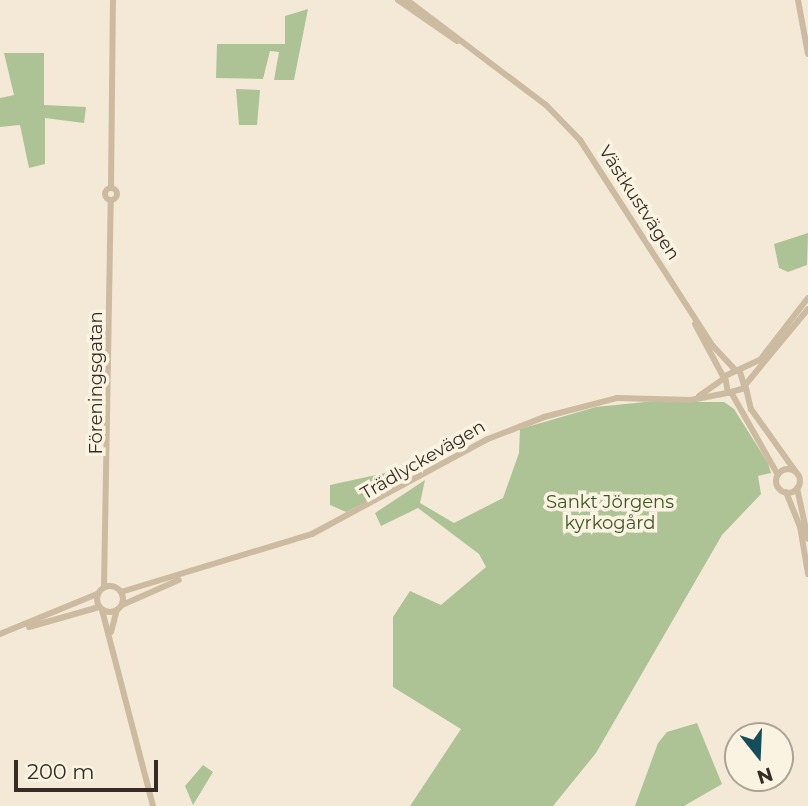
<!DOCTYPE html>
<meta charset="utf-8">
<style>
body{margin:0}
#map{position:relative;width:808px;height:806px;overflow:hidden;background:#f3e9d6;font-family:Montserrat,sans-serif}
div>[style]{position:absolute}
.green>*{inset:0;background:#adc395}
.tertiary>*{height:6px;margin:-3px;padding:0 3px;transform-origin:3px;border-radius:3px;background:#ccbba1}
.tertiary>.ring{margin:-3px;padding:0;box-sizing:content-box;background:none;border:6px solid #ccbba1;border-radius:50%}
span{translate:-50% -50%;white-space:nowrap;text-align:center;line-height:1.15;-webkit-text-stroke:7px #fbf3e2;paint-order:stroke}
.street-label{font-size:18px;color:#362c25}
.park-label{font-size:18px;color:#3e5626}
.north{position:absolute;left:724px;top:722px;width:70px;height:70px;box-sizing:border-box;background:#fbf3e2;border:2px solid #aca396;border-radius:50%;rotate:162deg;font-size:19px;font-weight:700;line-height:28px;text-align:center;color:#362c25}
.north::after{content:'';display:block;margin:auto;width:24px;height:32px;background:#164d5b;clip-path:polygon(50% 0,100% 100%,50% 72%,0 100%)}
.scale{position:absolute;left:14px;top:760px;width:144px;height:32px;box-sizing:border-box;border:4px solid #362c25;border-top:0;padding-left:9px;font-size:21px;line-height:24px;white-space:nowrap;color:#362c25;-webkit-text-stroke:5px #fbf3e2;paint-order:stroke}
</style>
<div id="map">
<div class="green">
<i style="clip-path:polygon(308px 9px,294px 80px,274px 80px,279px 52px,270px 51px,263px 79px,216px 78px,217px 44px,285px 44px,285px 16px)"></i>
<i style="clip-path:polygon(4px 53px,44px 53px,44px 105px,86px 107px,84px 123px,45px 118px,45px 164px,29px 168px,20px 125px,0 127px,0 98px,14px 95px)"></i>
<i style="clip-path:polygon(236px 89px,260px 90px,257px 125px,239px 125px)"></i>
<i style="clip-path:polygon(808px 233px,807px 265px,788px 272px,779px 268px,774px 244px)"></i>
<i style="clip-path:polygon(645px 402px,724px 402px,734px 409px,768px 463px,771px 473px,758px 476px,761px 494px,722px 535px,596px 753px,553px 806px,410px 806px,461px 729px,393px 687px,393px 617px,410px 591px,441px 605px,486px 567px,479px 554px,418px 508px,381px 526px,375px 513px,425px 480px,420px 503px,454px 523px,503px 498px,519px 453px,520px 429px,596px 407px)"></i>
<i style="clip-path:polygon(399px 470px,405px 483px,346px 512px,330px 505px,330px 485px)"></i>
<i style="clip-path:polygon(697px 723px,722px 784px,684px 806px,635px 806px,658px 743px,667px 732px)"></i>
<i style="clip-path:polygon(203px 765px,213px 772px,193px 805px,185px 786px)"></i>
</div>
<div class="tertiary">
<i style="left:398px;top:0;width:72px;rotate:34.8deg"></i>
<i style="left:407px;top:0;width:174px;rotate:37.1deg"></i>
<i style="left:546px;top:105px;width:49px;rotate:45.8deg"></i>
<i style="left:580px;top:140px;width:244px;rotate:57.2deg"></i>
<i style="left:712px;top:345px;width:35px;rotate:47deg"></i>
<i style="left:798px;top:0;width:55px;rotate:79.5deg"></i>
<i style="left:111px;top:187px;width:187px;rotate:-89.4deg"></i>
<i class="ring" style="left:105px;top:188px;width:6px;height:6px"></i>
<i style="left:695px;top:324px;width:61px;rotate:61.8deg"></i>
<i style="left:740px;top:372px;width:17px;rotate:73deg"></i>
<i style="left:745px;top:388px;width:18px;rotate:164deg"></i>
<i style="left:728px;top:393px;width:17px;rotate:-100deg"></i>
<i style="left:725px;top:376px;width:38px;rotate:-25deg"></i>
<i style="left:760px;top:360px;width:78px;rotate:-52.3deg"></i>
<i style="left:746px;top:384px;width:97px;rotate:-50.4deg"></i>
<i style="left:746px;top:388px;width:22px;rotate:77deg"></i>
<i style="left:751px;top:409px;width:77px;rotate:54.5deg"></i>
<i style="left:732px;top:394px;width:93px;rotate:60.4deg"></i>
<i style="left:699px;top:396px;width:29px;rotate:-35deg"></i>
<i class="ring" style="left:776px;top:469px;width:18px;height:18px"></i>
<i style="left:797px;top:488px;width:52px;rotate:77.8deg"></i>
<i style="left:786px;top:492px;width:37px;rotate:68deg"></i>
<i style="left:800px;top:526px;width:49px;rotate:80.5deg"></i>
<i class="ring" style="left:97px;top:586px;width:20px;height:20px"></i>
<i style="left:104px;top:587px;width:387px;rotate:-89deg"></i>
<i style="left:121px;top:592px;width:200px;rotate:-16.9deg"></i>
<i style="left:312px;top:534px;width:200px;rotate:-28.4deg"></i>
<i style="left:488px;top:439px;width:60px;rotate:-21.4deg"></i>
<i style="left:544px;top:417px;width:75px;rotate:-14.6deg"></i>
<i style="left:617px;top:398px;width:74px;rotate:1.5deg"></i>
<i style="left:691px;top:400px;width:38px;rotate:-11deg"></i>
<i style="left:122px;top:605px;width:62px;rotate:-23.7deg"></i>
<i style="left:102px;top:610px;width:203px;rotate:75.4deg"></i>
<i style="left:29px;top:627px;width:73px;rotate:-15.9deg"></i>
<i style="left:111px;top:632px;width:23px;rotate:-75deg"></i>
<i style="left:0;top:634px;width:105px;rotate:-22.4deg"></i>
</div>
<div class="street-label">
<span style="left:639px;top:203px;rotate:57deg">Västkustvägen</span>
<span style="left:96px;top:383px;rotate:-90deg">Föreningsgatan</span>
<span style="left:423px;top:460px;rotate:-30deg">Trädlyckevägen</span>
</div>
<div class="park-label">
<span style="left:610px;top:513px">Sankt Jörgens<br>kyrkogård</span>
</div>
<div class="north">N</div>
<div class="scale">200 m</div>
</div>
